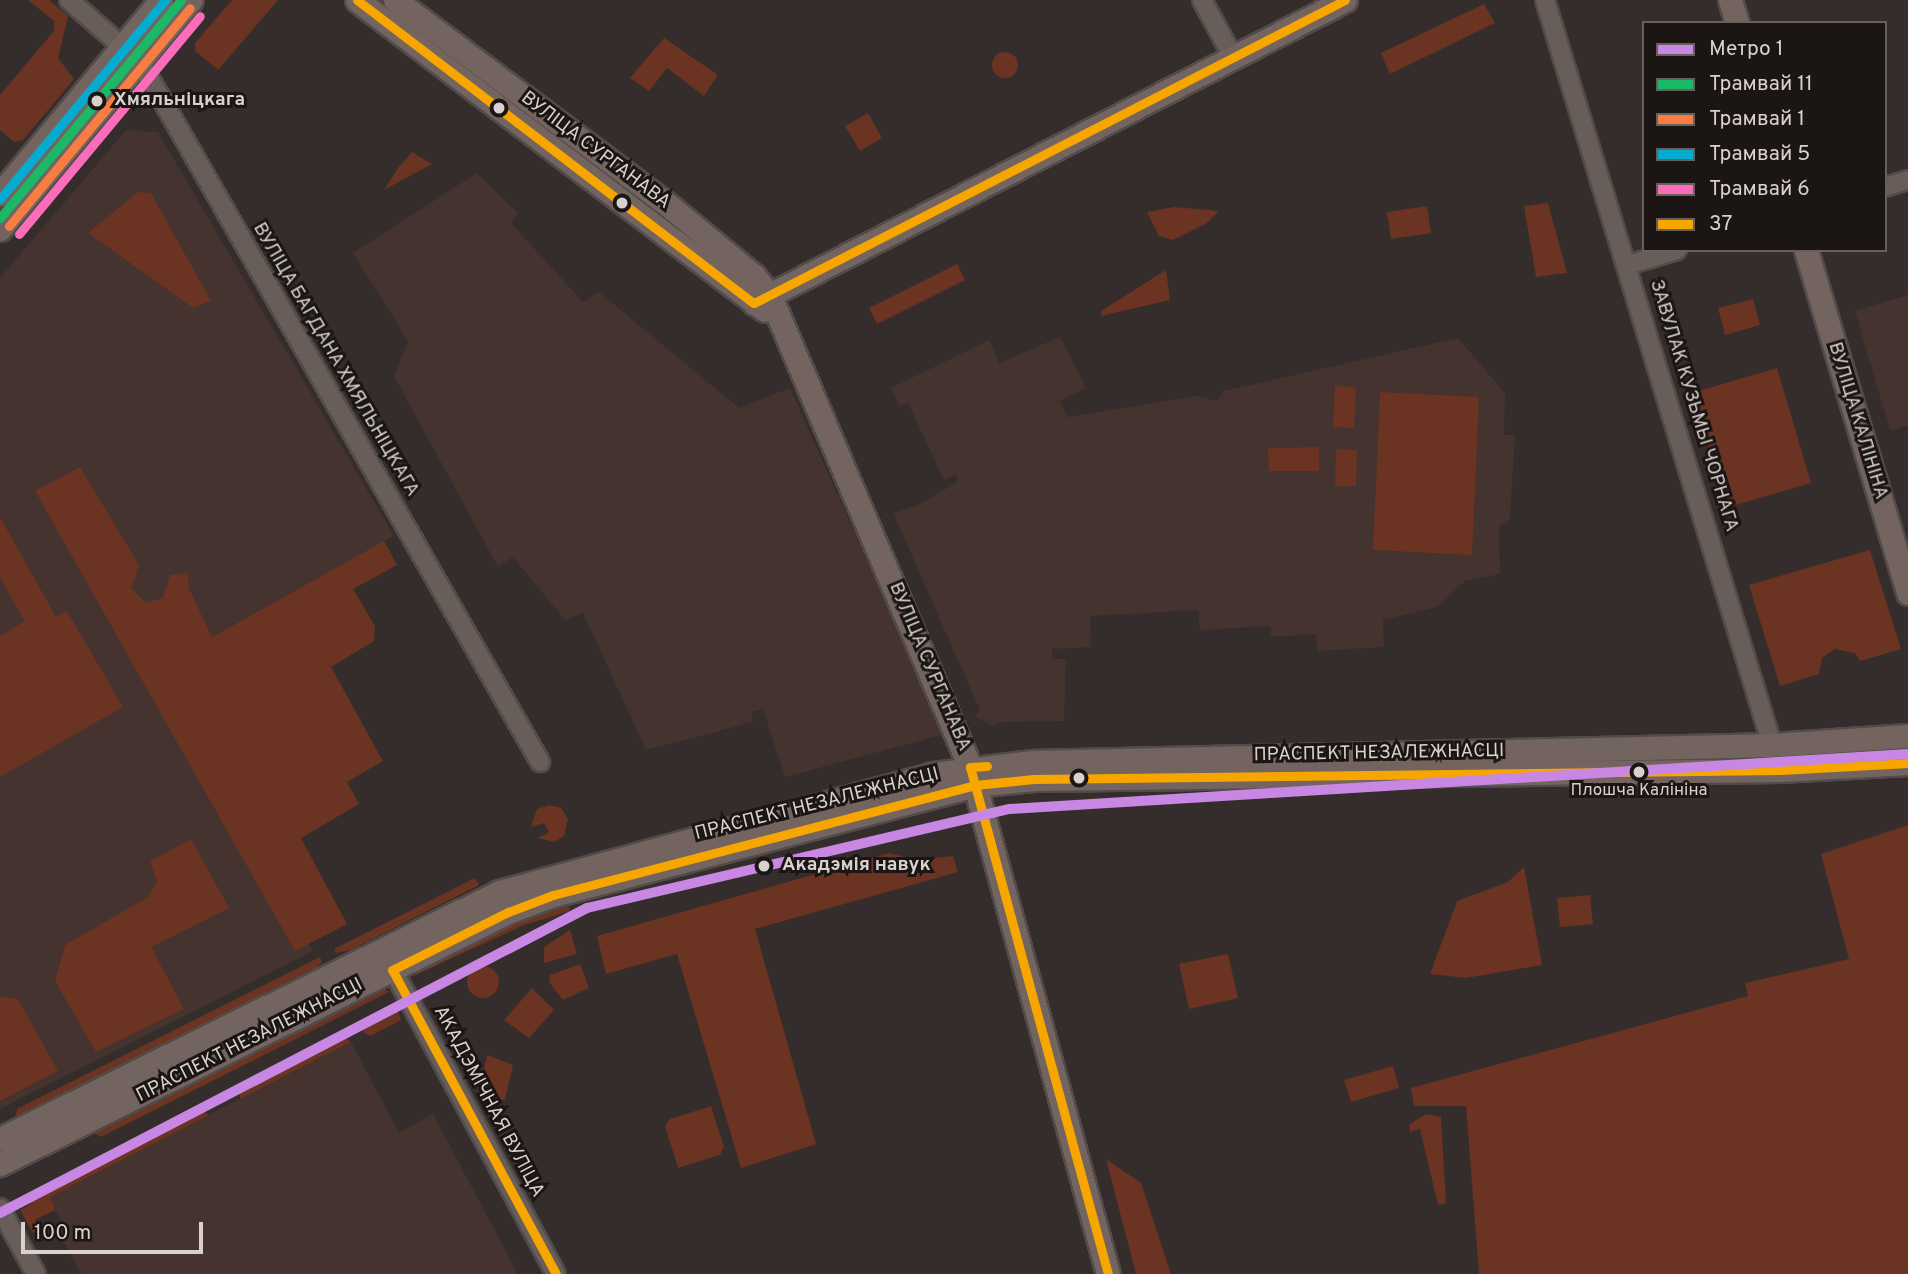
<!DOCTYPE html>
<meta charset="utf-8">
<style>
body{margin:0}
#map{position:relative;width:1908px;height:1274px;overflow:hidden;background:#342d2c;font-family:Overpass,sans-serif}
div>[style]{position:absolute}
.built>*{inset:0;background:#44332e}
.green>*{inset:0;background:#6a3322}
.round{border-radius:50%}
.roads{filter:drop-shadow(2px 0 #514b4a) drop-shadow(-2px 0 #514b4a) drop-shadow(0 2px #514b4a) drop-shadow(0 -2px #514b4a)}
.minor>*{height:18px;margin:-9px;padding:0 9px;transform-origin:9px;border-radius:9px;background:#685d59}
.major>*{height:23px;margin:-11.5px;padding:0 11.5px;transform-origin:11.5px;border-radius:11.5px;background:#746460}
.bus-1>*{height:9px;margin:-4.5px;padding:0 4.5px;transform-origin:4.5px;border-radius:4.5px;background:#f7a600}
.tram-1>*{height:9px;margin:-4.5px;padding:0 4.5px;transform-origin:4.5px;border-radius:4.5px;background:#1ab867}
.tram-2>*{height:9px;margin:-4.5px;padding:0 4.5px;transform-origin:4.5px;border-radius:4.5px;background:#f77d43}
.tram-3>*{height:9px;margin:-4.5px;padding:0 4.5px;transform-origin:4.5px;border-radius:4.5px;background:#06acd0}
.tram-4>*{height:9px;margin:-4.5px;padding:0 4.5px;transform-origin:4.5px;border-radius:4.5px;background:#fb6dba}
.metro-1>*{height:10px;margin:-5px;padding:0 5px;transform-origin:5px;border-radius:5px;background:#c787e3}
.dots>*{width:19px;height:19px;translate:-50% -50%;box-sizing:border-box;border:4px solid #1b1614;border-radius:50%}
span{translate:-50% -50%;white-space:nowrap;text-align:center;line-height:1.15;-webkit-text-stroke:6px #1b1614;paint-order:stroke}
.bus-label{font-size:17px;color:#d8d1ce}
.stop-label{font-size:19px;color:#d8d1ce;font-weight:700}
.left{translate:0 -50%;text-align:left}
.street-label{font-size:19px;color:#d8d1ce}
.legend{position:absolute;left:1642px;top:21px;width:245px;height:231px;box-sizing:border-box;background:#1b1614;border:2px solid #67615e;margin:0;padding:9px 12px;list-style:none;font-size:21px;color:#d8d1ce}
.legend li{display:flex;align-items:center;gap:14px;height:35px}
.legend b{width:35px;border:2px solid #67615e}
.scale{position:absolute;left:21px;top:1222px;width:182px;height:32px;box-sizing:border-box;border:4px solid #d8d1ce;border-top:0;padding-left:9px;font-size:21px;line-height:24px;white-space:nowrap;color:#d8d1ce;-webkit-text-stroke:5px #1b1614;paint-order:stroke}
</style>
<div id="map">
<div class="built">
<i style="clip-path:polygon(126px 130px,158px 132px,394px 536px,154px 669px,313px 951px,0 1109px,0 278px)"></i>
<i style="clip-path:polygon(477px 173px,518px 213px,511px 223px,583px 302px,599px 292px,739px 408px,790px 388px,945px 734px,785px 777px,763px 709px,751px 712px,753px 722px,646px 750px,583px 613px,565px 620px,513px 557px,498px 567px,394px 376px,408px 341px,353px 253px)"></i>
<i style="clip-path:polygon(1908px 295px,1908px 425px,1890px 431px,1855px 311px)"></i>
<i style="clip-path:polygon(1060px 337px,1086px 388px,1060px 401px,1067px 417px,1197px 396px,1217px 401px,1224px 391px,1458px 338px,1505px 393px,1504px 435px,1515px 435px,1510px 519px,1499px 526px,1500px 574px,1465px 581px,1437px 607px,1383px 620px,1384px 647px,1318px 651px,1316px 634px,1271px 637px,1270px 626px,1200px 630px,1198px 610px,1090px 616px,1091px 647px,1052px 649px,1053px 659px,1066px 659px,1064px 721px,998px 722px,993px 726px,975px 716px,980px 710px,893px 513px,919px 505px,957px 482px,957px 474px,944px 480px,908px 403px,899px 406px,891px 388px,989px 340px,999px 363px)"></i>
<i style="clip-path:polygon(351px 1042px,399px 1133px,433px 1114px,518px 1274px,81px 1274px,56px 1227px,62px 1223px,49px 1197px)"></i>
</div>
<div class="green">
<i style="clip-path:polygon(28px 0,49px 0,68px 16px,58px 58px,74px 79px,23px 140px,14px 142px,0 130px,0 95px,54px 31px,54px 21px)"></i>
<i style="clip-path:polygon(232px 0,278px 0,218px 70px,195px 51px,195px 43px)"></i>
<i style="clip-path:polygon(1484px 4px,1495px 23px,1390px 74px,1381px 53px)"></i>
<i style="clip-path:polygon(664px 38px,718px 75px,704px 96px,667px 68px,649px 91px,630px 78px)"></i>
<i class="round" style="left:992px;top:52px;width:26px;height:26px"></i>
<i style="clip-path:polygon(868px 113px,882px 138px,860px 151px,845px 126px)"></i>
<i style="clip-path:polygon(412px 152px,432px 164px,384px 190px,398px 168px)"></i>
<i style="clip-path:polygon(138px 192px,151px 193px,211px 301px,193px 308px,88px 233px)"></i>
<i style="clip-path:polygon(1548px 203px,1567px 273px,1536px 277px,1524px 206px)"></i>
<i style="clip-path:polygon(1427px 206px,1431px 233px,1391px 239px,1387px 212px)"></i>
<i style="clip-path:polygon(1174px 207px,1219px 211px,1207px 223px,1173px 240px,1159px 236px,1147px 212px)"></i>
<i style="clip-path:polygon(957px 264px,965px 280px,877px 324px,869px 308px)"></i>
<i style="clip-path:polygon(1166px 270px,1170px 300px,1101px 316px,1101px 311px)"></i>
<i style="clip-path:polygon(1753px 299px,1760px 325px,1725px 335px,1718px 308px)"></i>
<i style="clip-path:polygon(1777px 368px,1811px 483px,1726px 508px,1692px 393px)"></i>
<i style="clip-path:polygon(1335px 386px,1356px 387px,1354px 428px,1333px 427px)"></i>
<i style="clip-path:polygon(1380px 392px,1479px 397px,1472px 555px,1373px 550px)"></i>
<i style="clip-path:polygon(1319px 447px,1319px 471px,1269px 471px,1268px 448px)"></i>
<i style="clip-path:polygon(1336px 449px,1357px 450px,1356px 486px,1335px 486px)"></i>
<i style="clip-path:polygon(80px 467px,139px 565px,131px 588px,146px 603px,163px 598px,170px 575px,187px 573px,190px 591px,212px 637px,384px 541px,397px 565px,353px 589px,375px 626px,374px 641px,331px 667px,383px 761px,347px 782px,359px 804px,301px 838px,347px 924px,295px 951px,35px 491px)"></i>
<i style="clip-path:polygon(0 517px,56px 617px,67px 611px,123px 707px,0 777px,0 636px,25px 621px,0 578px)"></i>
<i style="clip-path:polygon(1870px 550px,1901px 649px,1860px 661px,1855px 653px,1835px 649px,1822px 658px,1819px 674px,1780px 686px,1749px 585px)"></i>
<i style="clip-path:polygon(549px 805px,561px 808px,568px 819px,564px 836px,554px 842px,538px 838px,549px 832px,544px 823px,531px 827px,537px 809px)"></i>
<i style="clip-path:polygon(1908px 825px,1908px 1274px,1479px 1274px,1466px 1106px,1414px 1106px,1411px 1088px,1748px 996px,1745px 983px,1849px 959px,1821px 854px)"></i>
<i style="clip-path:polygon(191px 839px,229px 908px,151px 947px,184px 1009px,96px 1052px,55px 981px,65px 945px,148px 897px,157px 881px,150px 861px)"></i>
<i style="clip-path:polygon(890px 853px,915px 860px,953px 856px,958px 872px,755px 929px,816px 1144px,741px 1168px,677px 954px,606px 974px,597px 936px)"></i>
<i style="clip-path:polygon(1524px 867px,1542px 965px,1466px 978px,1430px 974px,1457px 901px,1508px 882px)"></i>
<i style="clip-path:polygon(475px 878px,479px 885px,351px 950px,336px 953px,334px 949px)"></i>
<i style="clip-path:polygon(1590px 895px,1593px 924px,1560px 927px,1557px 898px)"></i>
<i style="clip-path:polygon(568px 905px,570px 911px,524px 925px,407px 979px,522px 919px)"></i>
<i style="clip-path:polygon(570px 930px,577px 954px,544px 963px,544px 947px)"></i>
<i style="clip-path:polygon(1228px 954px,1238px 998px,1189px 1009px,1179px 964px)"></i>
<i style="clip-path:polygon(320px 957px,322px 962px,317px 967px,18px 1118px,16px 1115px,17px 1109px)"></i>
<i style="clip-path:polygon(580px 964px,589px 988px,563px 1000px,549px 982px,550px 975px)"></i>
<i class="round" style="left:467px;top:966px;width:32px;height:32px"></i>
<i style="clip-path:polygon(532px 988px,554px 1010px,529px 1038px,504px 1020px)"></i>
<i style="clip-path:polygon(384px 989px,389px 992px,101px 1137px,94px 1133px)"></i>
<i style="clip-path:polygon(0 996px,18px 999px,58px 1071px,0 1101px)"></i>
<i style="clip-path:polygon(396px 1005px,401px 1020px,370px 1036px,363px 1032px,362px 1022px)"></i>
<i style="clip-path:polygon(345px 1037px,351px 1042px,240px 1099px,240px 1091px)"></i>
<i style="clip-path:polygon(487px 1055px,513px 1065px,505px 1100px,478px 1096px)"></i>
<i style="clip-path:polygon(1393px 1066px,1399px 1088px,1351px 1102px,1344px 1080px)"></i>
<i style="clip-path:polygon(711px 1106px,724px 1147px,720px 1155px,678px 1168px,665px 1126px,670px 1119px)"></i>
<i style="clip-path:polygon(201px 1109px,209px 1115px,50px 1197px,55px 1210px,35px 1220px,40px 1230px,33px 1233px,20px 1210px,31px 1204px,28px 1199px)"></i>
<i style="clip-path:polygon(1426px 1114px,1441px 1117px,1446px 1203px,1438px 1205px,1420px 1129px,1410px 1132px,1410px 1124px)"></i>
<i style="clip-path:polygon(1106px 1159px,1141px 1183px,1171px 1274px,1136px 1274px)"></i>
</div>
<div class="roads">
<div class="minor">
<i style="left:69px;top:0;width:85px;rotate:41.2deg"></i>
<i style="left:133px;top:56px;width:26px;rotate:53deg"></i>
<i style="left:149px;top:77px;width:789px;rotate:60.28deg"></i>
<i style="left:1202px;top:0;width:65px;rotate:61.5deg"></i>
<i style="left:1545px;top:0;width:779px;rotate:73.05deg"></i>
<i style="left:1885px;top:187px;width:24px;rotate:-17deg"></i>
<i style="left:1628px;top:265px;width:51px;rotate:-17deg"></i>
<i style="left:387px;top:959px;width:357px;rotate:61.8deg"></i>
<i style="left:0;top:1208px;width:75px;rotate:61.4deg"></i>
</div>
<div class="major">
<i style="left:357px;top:0;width:512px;rotate:37.23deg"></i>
<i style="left:395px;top:0;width:348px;rotate:36.9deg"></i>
<i style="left:673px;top:209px;width:105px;rotate:39.6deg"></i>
<i style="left:754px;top:276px;width:26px;rotate:51deg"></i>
<i style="left:770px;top:296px;width:512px;rotate:66.99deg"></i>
<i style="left:970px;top:767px;width:525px;rotate:74.77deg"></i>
<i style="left:1730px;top:0;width:24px;rotate:73deg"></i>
<i style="left:0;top:194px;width:252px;rotate:-50.3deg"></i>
<i style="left:0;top:229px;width:298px;rotate:-50.2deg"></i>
<i style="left:1806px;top:250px;width:358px;rotate:73.4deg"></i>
<i style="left:754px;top:303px;width:664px;rotate:-27.14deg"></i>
<i style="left:0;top:1139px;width:557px;rotate:-26.33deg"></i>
<i style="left:499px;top:892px;width:449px;rotate:-15.2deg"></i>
<i style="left:932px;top:774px;width:100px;rotate:-6.9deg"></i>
<i style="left:1031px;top:762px;width:741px;rotate:-1.31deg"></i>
<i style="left:1772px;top:745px;width:136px;rotate:-3.8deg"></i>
<i style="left:0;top:1164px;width:567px;rotate:-26.38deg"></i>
<i style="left:508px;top:912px;width:48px;rotate:-20.7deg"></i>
<i style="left:553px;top:895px;width:436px;rotate:-14.6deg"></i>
<i style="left:975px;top:785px;width:59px;rotate:-5.8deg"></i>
<i style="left:1034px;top:779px;width:746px;rotate:-0.69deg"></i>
<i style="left:1780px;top:770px;width:128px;rotate:-3.1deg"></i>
</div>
</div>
<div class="bus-1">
<i style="left:357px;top:0;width:499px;rotate:37.4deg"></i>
<i style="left:754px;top:303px;width:664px;rotate:-27.14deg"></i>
<i style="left:987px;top:766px;width:17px;rotate:177deg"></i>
<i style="left:970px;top:767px;width:525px;rotate:74.77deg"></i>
<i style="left:556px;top:1274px;width:345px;rotate:-118.3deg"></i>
<i style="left:392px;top:970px;width:130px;rotate:-26.6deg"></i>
<i style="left:508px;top:912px;width:48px;rotate:-20.7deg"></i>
<i style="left:553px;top:895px;width:436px;rotate:-14.6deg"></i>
<i style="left:975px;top:785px;width:59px;rotate:-5.8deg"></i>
<i style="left:1034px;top:779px;width:746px;rotate:-0.69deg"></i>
<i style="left:1780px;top:770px;width:128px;rotate:-3.1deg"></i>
</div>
<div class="tram-1">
<i style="left:0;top:218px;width:283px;rotate:-50.3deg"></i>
</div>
<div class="tram-2">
<i style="left:9px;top:226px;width:283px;rotate:-50.3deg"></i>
</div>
<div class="tram-3">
<i style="left:0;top:199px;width:259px;rotate:-50.3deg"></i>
</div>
<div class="tram-4">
<i style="left:19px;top:234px;width:283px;rotate:-50.3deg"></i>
</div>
<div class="metro-1">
<i style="left:0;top:1213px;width:662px;rotate:-27.46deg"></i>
<i style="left:587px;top:908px;width:434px;rotate:-13.2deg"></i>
<i style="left:1010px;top:809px;width:900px;rotate:-3.5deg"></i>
</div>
<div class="dots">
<i style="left:97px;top:101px;background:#d8d1ce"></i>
<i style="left:499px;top:108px;background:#d8d1ce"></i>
<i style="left:622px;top:203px;background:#d8d1ce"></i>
<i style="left:1639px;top:772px;background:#d8d1ce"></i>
<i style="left:1079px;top:778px;background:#d8d1ce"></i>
<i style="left:764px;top:866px;background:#d8d1ce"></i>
</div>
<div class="bus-label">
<span style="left:1639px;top:792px">Плошча Калініна</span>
</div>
<div class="stop-label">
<span class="left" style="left:114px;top:101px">Хмяльніцкага</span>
<span class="left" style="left:782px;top:866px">Акадэмія навук</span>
</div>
<div class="street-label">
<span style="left:595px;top:151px;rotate:37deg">ВУЛІЦА СУРГАНАВА</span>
<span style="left:335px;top:360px;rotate:60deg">ВУЛІЦА БАГДАНА ХМЯЛЬНІЦКАГА</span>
<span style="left:1693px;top:406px;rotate:73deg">ЗАВУЛАК КУЗЬМЫ ЧОРНАГА</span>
<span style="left:1857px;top:421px;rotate:73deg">ВУЛІЦА КАЛІНІНА</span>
<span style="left:929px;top:667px;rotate:67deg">ВУЛІЦА СУРГАНАВА</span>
<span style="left:1379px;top:754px;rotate:-1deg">ПРАСПЕКТ НЕЗАЛЕЖНАСЦІ</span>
<span style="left:817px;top:805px;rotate:-14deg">ПРАСПЕКТ НЕЗАЛЕЖНАСЦІ</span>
<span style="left:250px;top:1041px;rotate:-27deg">ПРАСПЕКТ НЕЗАЛЕЖНАСЦІ</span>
<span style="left:488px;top:1102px;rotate:62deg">АКАДЭМІЧНАЯ ВУЛІЦА</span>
</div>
<ul class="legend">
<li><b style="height:9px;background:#c787e3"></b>Метро 1</li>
<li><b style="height:9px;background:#1ab867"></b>Трамвай 11</li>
<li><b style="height:9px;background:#f77d43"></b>Трамвай 1</li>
<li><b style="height:9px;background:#06acd0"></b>Трамвай 5</li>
<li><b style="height:9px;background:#fb6dba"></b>Трамвай 6</li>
<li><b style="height:9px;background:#f7a600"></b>37</li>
</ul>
<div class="scale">100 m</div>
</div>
